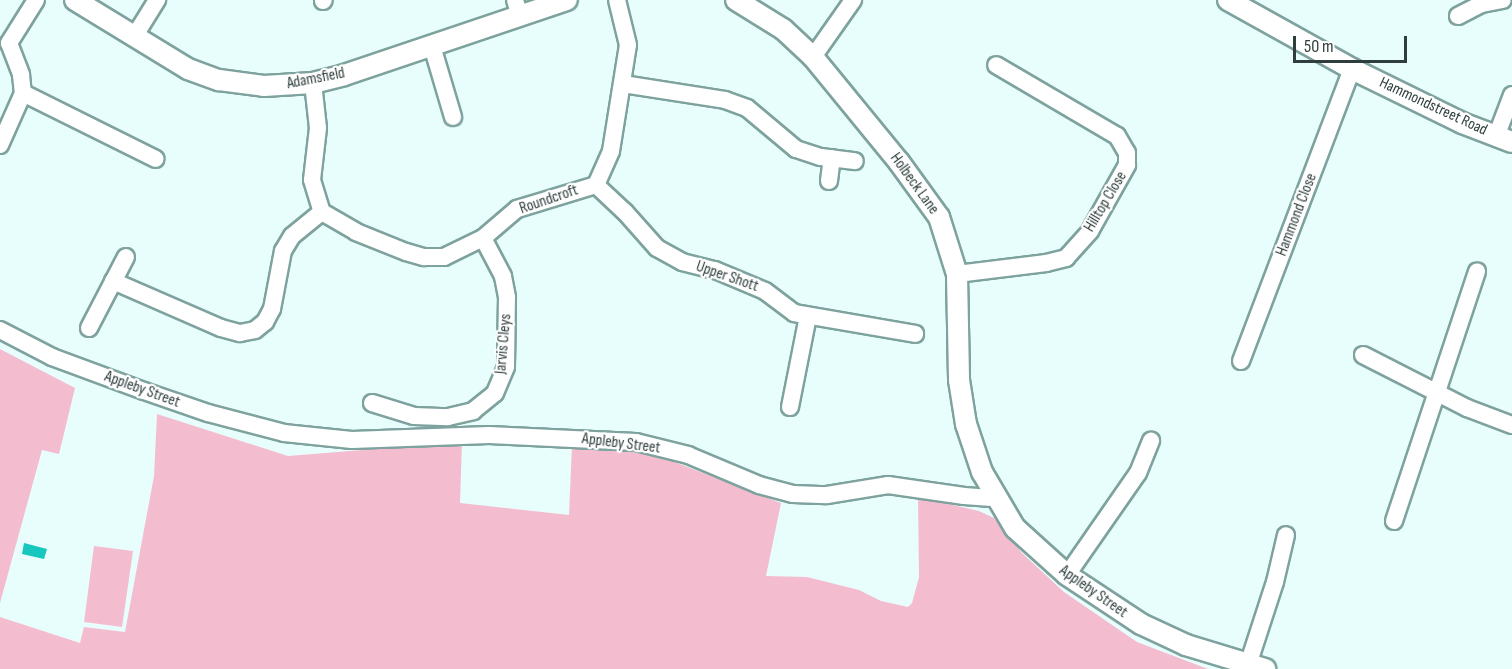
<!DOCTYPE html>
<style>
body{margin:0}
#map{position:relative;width:1512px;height:669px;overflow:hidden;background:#e8fefc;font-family:"Sofia Sans Condensed",sans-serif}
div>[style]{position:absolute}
.green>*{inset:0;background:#f4bdcf}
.water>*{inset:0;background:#16c7bd}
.roads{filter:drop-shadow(2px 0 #7ea29e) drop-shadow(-2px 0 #7ea29e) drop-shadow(0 2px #7ea29e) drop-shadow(0 -2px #7ea29e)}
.minor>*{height:16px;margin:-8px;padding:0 8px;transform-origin:8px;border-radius:8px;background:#fff}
.tertiary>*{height:20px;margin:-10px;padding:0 10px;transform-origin:10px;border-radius:10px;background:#fff}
span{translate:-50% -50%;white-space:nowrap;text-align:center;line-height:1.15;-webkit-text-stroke:4.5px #fff;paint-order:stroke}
.street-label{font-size:16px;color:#2f3e3d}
.scale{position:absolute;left:1293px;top:36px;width:114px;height:27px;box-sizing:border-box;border:3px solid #2f3e3d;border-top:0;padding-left:8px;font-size:18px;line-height:21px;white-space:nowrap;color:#2f3e3d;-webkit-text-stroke:4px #fff;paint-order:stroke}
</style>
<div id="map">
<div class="green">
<i style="clip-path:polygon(0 349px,75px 388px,59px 454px,42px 450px,0 603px)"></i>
<i style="clip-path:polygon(157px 414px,288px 456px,462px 442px,460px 503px,569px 515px,572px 445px,616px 448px,659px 456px,781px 503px,766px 576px,807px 577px,859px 590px,881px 601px,908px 607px,912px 603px,919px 577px,918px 497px,979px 511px,994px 518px,1022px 553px,1064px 592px,1137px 642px,1208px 669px,0 669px,0 617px,80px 643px,84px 627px,125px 632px,154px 476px)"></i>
<i style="clip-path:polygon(94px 546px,133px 551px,122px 627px,84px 622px)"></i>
</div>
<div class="water">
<i style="clip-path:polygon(24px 543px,47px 549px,44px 559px,22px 554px)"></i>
</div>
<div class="roads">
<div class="minor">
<i style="left:36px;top:0;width:51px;rotate:122.1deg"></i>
<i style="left:9px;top:43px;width:34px;rotate:69deg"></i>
<i style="left:21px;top:75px;width:18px;rotate:84deg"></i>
<i style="left:23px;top:93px;width:148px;rotate:26.4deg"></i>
<i style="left:515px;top:0;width:17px;rotate:73deg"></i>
<i style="left:323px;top:1px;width:1px;rotate:-45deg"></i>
<i style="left:1458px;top:16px;width:27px;rotate:-27deg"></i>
<i style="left:1482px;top:4px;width:21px;rotate:-11deg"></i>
<i style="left:134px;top:37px;width:44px;rotate:-58.1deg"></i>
<i style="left:432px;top:46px;width:74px;rotate:73.5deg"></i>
<i style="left:813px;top:57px;width:70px;rotate:-54.9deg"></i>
<i style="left:313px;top:83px;width:45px;rotate:83.7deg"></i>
<i style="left:318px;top:128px;width:52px;rotate:96.6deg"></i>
<i style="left:312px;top:180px;width:34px;rotate:73deg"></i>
<i style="left:322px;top:212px;width:39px;rotate:30deg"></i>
<i style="left:356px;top:232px;width:54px;rotate:21.8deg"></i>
<i style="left:406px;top:252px;width:19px;rotate:16deg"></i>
<i style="left:424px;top:257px;width:20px"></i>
<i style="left:444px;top:257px;width:43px;rotate:-26deg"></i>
<i style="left:483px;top:238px;width:45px;rotate:-40.5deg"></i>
<i style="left:517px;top:209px;width:83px;rotate:-16.9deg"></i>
<i style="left:596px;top:185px;width:37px;rotate:-66deg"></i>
<i style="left:611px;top:151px;width:107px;rotate:-80.9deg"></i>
<i style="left:628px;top:45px;width:46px;rotate:-103.7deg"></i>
<i style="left:623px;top:84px;width:103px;rotate:8.9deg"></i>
<i style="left:725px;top:100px;width:23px;rotate:20deg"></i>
<i style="left:747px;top:108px;width:64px;rotate:39.9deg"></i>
<i style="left:796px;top:149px;width:26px;rotate:18deg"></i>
<i style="left:821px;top:157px;width:34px;rotate:7deg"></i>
<i style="left:1496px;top:137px;width:45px;rotate:-69.1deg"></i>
<i style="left:0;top:145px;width:57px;rotate:-66.1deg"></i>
<i style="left:829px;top:181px;width:23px;rotate:-83deg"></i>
<i style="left:596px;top:185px;width:40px;rotate:43deg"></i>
<i style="left:625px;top:212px;width:48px;rotate:48.4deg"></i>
<i style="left:657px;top:248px;width:29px;rotate:29deg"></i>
<i style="left:682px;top:262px;width:34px;rotate:14deg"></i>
<i style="left:715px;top:270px;width:54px;rotate:22.8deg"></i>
<i style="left:765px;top:291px;width:36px;rotate:37deg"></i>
<i style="left:794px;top:313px;width:123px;rotate:9.8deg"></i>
<i style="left:957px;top:274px;width:90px;rotate:-7deg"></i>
<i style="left:1046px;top:263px;width:21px;rotate:-14deg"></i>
<i style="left:1066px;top:258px;width:36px;rotate:-48deg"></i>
<i style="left:1090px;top:231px;width:76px;rotate:-60.7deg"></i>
<i style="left:1127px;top:165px;width:12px;rotate:-90deg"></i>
<i style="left:1127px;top:153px;width:20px;rotate:-120deg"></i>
<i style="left:1117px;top:136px;width:140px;rotate:-149.6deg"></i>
<i style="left:113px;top:281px;width:118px;rotate:23.5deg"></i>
<i style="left:221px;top:328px;width:20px;rotate:15deg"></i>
<i style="left:240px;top:333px;width:15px;rotate:-11deg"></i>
<i style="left:255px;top:330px;width:13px;rotate:-39deg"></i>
<i style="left:265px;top:322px;width:15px;rotate:-62deg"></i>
<i style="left:272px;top:309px;width:59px;rotate:-79.3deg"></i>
<i style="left:283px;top:251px;width:17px;rotate:-59deg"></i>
<i style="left:292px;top:236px;width:38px;rotate:-39deg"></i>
<i style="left:89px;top:328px;width:80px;rotate:-62.5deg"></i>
<i style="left:0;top:330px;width:59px;rotate:27.4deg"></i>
<i style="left:52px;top:357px;width:98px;rotate:20.3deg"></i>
<i style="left:144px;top:391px;width:68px;rotate:19deg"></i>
<i style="left:208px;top:413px;width:79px;rotate:14.7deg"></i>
<i style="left:284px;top:433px;width:68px;rotate:5.9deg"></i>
<i style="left:352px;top:440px;width:137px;rotate:-2.1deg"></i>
<i style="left:489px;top:435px;width:147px;rotate:2.7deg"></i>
<i style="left:636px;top:442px;width:54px;rotate:14deg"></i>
<i style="left:688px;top:455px;width:77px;rotate:22.9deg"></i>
<i style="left:759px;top:485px;width:35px;rotate:15deg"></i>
<i style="left:793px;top:494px;width:34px;rotate:2deg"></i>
<i style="left:827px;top:495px;width:62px;rotate:-9.3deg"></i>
<i style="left:888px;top:485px;width:77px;rotate:8.2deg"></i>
<i style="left:964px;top:496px;width:31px;rotate:4deg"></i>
<i style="left:1363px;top:355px;width:117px;rotate:27deg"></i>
<i style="left:1467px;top:408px;width:48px;rotate:20.7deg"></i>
<i style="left:1241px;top:361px;width:312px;rotate:-69.2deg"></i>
<i style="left:372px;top:403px;width:44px;rotate:17.2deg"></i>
<i style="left:414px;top:416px;width:34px;rotate:2deg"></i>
<i style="left:448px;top:417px;width:26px;rotate:-13deg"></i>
<i style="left:473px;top:411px;width:28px;rotate:-39deg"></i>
<i style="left:495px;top:393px;width:28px;rotate:-67deg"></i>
<i style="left:506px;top:367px;width:70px;rotate:-89.2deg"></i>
<i style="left:507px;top:297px;width:21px;rotate:-101deg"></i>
<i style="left:503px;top:276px;width:43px;rotate:-117.8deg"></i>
<i style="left:790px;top:407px;width:93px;rotate:-78.8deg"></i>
<i style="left:1394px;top:521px;width:263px;rotate:-71.6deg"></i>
<i style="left:1067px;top:575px;width:124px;rotate:-55.2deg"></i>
<i style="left:1138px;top:473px;width:35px;rotate:-68deg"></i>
<i style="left:1248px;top:665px;width:87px;rotate:-72deg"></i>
<i style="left:1275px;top:582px;width:48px;rotate:-76.8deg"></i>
</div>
<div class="tertiary">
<i style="left:75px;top:0;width:132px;rotate:31.4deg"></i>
<i style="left:188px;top:69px;width:33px;rotate:20deg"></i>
<i style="left:219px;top:80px;width:45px;rotate:7.6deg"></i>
<i style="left:264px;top:86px;width:49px;rotate:-3.5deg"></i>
<i style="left:313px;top:83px;width:32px;rotate:-14deg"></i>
<i style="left:344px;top:75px;width:235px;rotate:-18.6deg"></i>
<i style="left:736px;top:0;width:55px;rotate:31.7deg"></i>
<i style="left:783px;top:29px;width:41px;rotate:43deg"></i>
<i style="left:813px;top:57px;width:136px;rotate:50.7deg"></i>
<i style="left:899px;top:162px;width:68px;rotate:54deg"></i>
<i style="left:939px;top:217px;width:60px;rotate:72.5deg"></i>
<i style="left:957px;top:274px;width:106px;rotate:88.9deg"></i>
<i style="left:959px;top:380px;width:45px;rotate:81deg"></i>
<i style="left:966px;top:424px;width:51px;rotate:71.6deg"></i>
<i style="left:982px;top:472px;width:65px;rotate:59.5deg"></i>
<i style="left:1015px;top:528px;width:70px;rotate:42.1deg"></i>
<i style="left:1067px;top:575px;width:89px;rotate:33.5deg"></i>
<i style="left:1141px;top:624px;width:50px;rotate:25deg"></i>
<i style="left:1186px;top:645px;width:83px;rotate:16.9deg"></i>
<i style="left:1228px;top:0;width:142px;rotate:29.1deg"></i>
<i style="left:1352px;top:69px;width:123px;rotate:26.1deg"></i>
<i style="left:1462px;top:123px;width:53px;rotate:20.8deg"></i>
</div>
</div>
<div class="street-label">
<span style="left:316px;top:79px;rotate:-11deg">Adamsfield</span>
<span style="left:1433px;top:107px;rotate:25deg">Hammondstreet Road</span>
<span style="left:914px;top:184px;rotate:54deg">Holbeck Lane</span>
<span style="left:549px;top:200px;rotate:-19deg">Roundcroft</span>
<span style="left:1106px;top:202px;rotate:-59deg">Hilltop Close</span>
<span style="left:1297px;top:215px;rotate:-69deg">Hammond Close</span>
<span style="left:727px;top:277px;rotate:19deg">Upper Shott</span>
<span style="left:504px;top:344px;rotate:-85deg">Jarvis Cleys</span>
<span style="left:142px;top:390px;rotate:20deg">Appleby Street</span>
<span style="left:621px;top:444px;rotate:7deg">Appleby Street</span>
<span style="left:1093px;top:592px;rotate:35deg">Appleby Street</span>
</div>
<div class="scale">50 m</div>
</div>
